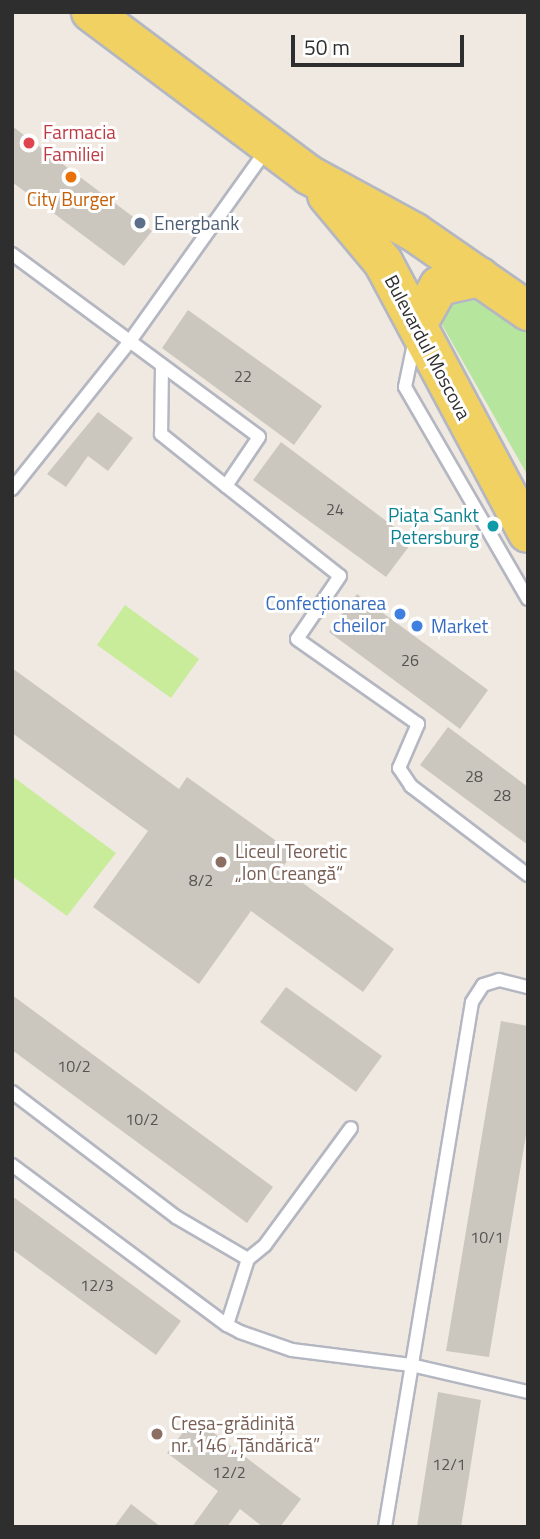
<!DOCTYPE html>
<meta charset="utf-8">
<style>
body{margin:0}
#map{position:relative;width:540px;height:1539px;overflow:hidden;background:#efe9e1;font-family:"Titillium Web",sans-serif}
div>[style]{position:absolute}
.green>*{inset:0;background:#b6e59e}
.pitch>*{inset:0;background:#c9ec9a}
.building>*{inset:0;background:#cbc7bf}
.roads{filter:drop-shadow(2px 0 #b4b7c1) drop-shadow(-2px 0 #b4b7c1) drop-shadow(0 2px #b4b7c1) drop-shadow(0 -2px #b4b7c1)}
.service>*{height:12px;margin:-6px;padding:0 6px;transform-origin:6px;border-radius:6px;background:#fff}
.primary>*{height:38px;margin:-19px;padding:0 19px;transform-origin:19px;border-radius:19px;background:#f2d163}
.dots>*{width:19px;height:19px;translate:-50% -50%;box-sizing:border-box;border:4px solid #fff;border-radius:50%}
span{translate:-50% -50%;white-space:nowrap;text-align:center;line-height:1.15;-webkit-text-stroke:6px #fff;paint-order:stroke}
.number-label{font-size:16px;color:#555452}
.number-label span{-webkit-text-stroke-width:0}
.health-label{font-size:19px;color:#be3a42}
.left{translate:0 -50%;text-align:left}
.food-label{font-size:19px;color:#c56008}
.service-label{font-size:19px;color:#4e5e75}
.street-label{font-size:19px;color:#2e2e2e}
.culture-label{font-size:19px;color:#0d838f}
.right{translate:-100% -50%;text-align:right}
.shop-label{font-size:19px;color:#366cbe}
.education-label{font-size:19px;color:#785e54}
.frame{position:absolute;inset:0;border:14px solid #2e2e2e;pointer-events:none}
.scale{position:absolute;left:291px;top:35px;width:173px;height:32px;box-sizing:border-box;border:4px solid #2e2e2e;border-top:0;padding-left:9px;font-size:21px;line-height:24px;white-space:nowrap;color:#2e2e2e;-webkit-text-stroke:5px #fff;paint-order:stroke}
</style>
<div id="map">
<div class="green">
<i style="clip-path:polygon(477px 295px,528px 332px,528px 476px,441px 323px,441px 306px)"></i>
</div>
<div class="pitch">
<i style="clip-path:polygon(125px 605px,199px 659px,171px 698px,97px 645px)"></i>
<i style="clip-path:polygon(12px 776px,116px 853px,67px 916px,12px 876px)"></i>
</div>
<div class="building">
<i style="clip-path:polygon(12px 126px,152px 231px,124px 266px,12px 182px)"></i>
<i style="clip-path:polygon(188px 310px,322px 406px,294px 445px,162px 348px)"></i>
<i style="clip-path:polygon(98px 412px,133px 438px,108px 471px,88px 456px,66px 487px,47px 474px)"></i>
<i style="clip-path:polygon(281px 442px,413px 541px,386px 577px,253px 480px)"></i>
<i style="clip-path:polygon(357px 594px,488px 690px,460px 729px,329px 632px)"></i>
<i style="clip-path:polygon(12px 668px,179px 789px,187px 777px,293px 853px,282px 868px,394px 949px,363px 992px,251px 911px,199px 984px,93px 907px,148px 831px,12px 733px)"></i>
<i style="clip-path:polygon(448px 727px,528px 787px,528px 845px,420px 765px)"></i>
<i style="clip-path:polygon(286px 987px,382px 1056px,356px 1092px,260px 1022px)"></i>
<i style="clip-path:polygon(12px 995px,273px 1187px,247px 1223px,12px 1050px)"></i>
<i style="clip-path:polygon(501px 1021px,528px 1026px,528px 1123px,489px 1357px,446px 1351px)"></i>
<i style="clip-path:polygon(12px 1196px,181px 1321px,156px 1355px,12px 1249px)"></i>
<i style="clip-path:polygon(438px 1392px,481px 1400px,461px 1527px,417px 1527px)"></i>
<i style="clip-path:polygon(194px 1418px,301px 1499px,280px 1527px,263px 1527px,240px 1509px,227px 1527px,192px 1527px,218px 1491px,167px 1453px)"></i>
<i style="clip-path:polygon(131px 1504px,161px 1527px,114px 1527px)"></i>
</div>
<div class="roads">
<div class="service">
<i style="left:12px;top:254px;width:307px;rotate:36.5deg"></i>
<i style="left:259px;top:437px;width:59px;rotate:124deg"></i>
<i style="left:226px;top:486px;width:145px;rotate:38.3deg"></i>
<i style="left:340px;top:576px;width:76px;rotate:124.3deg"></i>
<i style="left:297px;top:639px;width:148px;rotate:35.1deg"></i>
<i style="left:418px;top:724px;width:48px;rotate:113.4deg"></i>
<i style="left:399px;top:768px;width:22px;rotate:56deg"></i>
<i style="left:411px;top:786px;width:147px;rotate:37.3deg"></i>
<i style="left:415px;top:339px;width:49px;rotate:101.8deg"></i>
<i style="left:405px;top:387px;width:245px;rotate:59.9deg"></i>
<i style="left:162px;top:366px;width:68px;rotate:90.8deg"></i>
<i style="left:161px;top:434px;width:83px;rotate:38.7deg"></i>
<i style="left:12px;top:489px;width:189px;rotate:-51.4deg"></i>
<i style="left:130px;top:341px;width:236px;rotate:-54.5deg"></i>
<i style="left:12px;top:1092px;width:206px;rotate:37.3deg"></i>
<i style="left:176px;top:1217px;width:83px;rotate:30.3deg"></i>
<i style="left:248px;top:1259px;width:22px;rotate:-39deg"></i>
<i style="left:265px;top:1245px;width:145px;rotate:-53.7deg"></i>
<i style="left:12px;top:1165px;width:268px;rotate:36.7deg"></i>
<i style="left:248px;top:1259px;width:69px;rotate:107.7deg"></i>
<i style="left:227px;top:1325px;width:15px;rotate:28deg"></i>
<i style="left:240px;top:1332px;width:55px;rotate:19.1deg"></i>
<i style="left:292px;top:1350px;width:120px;rotate:7.2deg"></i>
<i style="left:411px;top:1365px;width:120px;rotate:13deg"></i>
<i style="left:385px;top:1527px;width:532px;rotate:-80.59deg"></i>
<i style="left:472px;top:1002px;width:20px;rotate:-57deg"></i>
<i style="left:483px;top:985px;width:17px;rotate:-17deg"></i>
<i style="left:499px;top:980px;width:30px;rotate:14deg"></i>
</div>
<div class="primary">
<i style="left:91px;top:12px;width:272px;rotate:36.8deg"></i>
<i style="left:309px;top:175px;width:119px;rotate:28.5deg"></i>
<i style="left:414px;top:232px;width:139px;rotate:34.7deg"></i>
<i style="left:327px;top:195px;width:87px;rotate:50.1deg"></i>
<i style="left:383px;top:262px;width:307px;rotate:61.9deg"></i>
<i style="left:417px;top:325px;width:45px;rotate:-60.6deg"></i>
<i style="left:439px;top:286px;width:42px;rotate:-12.4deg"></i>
</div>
</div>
<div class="dots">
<i style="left:29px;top:143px;background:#e0444e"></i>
<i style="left:71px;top:177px;background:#e8710a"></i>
<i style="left:140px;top:223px;background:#5c6f8a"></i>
<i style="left:493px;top:526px;background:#0f9aa8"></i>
<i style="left:400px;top:614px;background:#3f7fe0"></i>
<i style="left:417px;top:626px;background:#3f7fe0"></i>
<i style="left:221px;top:862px;background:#8d6e63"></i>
<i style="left:157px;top:1434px;background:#8d6e63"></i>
</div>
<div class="number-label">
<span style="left:243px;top:376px">22</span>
<span style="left:335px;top:509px">24</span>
<span style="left:410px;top:660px">26</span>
<span style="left:474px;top:776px">28</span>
<span style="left:502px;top:795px">28</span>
<span style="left:201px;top:880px">8/2</span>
<span style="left:74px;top:1066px">10/2</span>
<span style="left:142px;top:1119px">10/2</span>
<span style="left:487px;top:1237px">10/1</span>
<span style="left:97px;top:1285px">12/3</span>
<span style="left:449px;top:1464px">12/1</span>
<span style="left:229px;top:1472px">12/2</span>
</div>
<div class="health-label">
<span class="left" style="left:43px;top:143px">Farmacia<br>Familiei</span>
</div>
<div class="food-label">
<span style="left:71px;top:199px">City Burger</span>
</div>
<div class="service-label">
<span class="left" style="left:154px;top:223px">Energbank</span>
</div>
<div class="street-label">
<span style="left:428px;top:347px;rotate:62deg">Bulevardul Moscova</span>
</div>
<div class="culture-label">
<span class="right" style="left:479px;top:526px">Piața Sankt<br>Petersburg</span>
</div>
<div class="shop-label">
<span class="right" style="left:386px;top:614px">Confecționarea<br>cheilor</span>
<span class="left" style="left:431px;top:626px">Market</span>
</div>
<div class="education-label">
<span class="left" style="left:235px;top:862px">Liceul Teoretic<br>„Ion Creangă“</span>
<span class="left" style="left:171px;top:1434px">Creșa-grădiniță<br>nr. 146 „Țăndărică”</span>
</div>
<div class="frame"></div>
<div class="scale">50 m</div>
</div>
